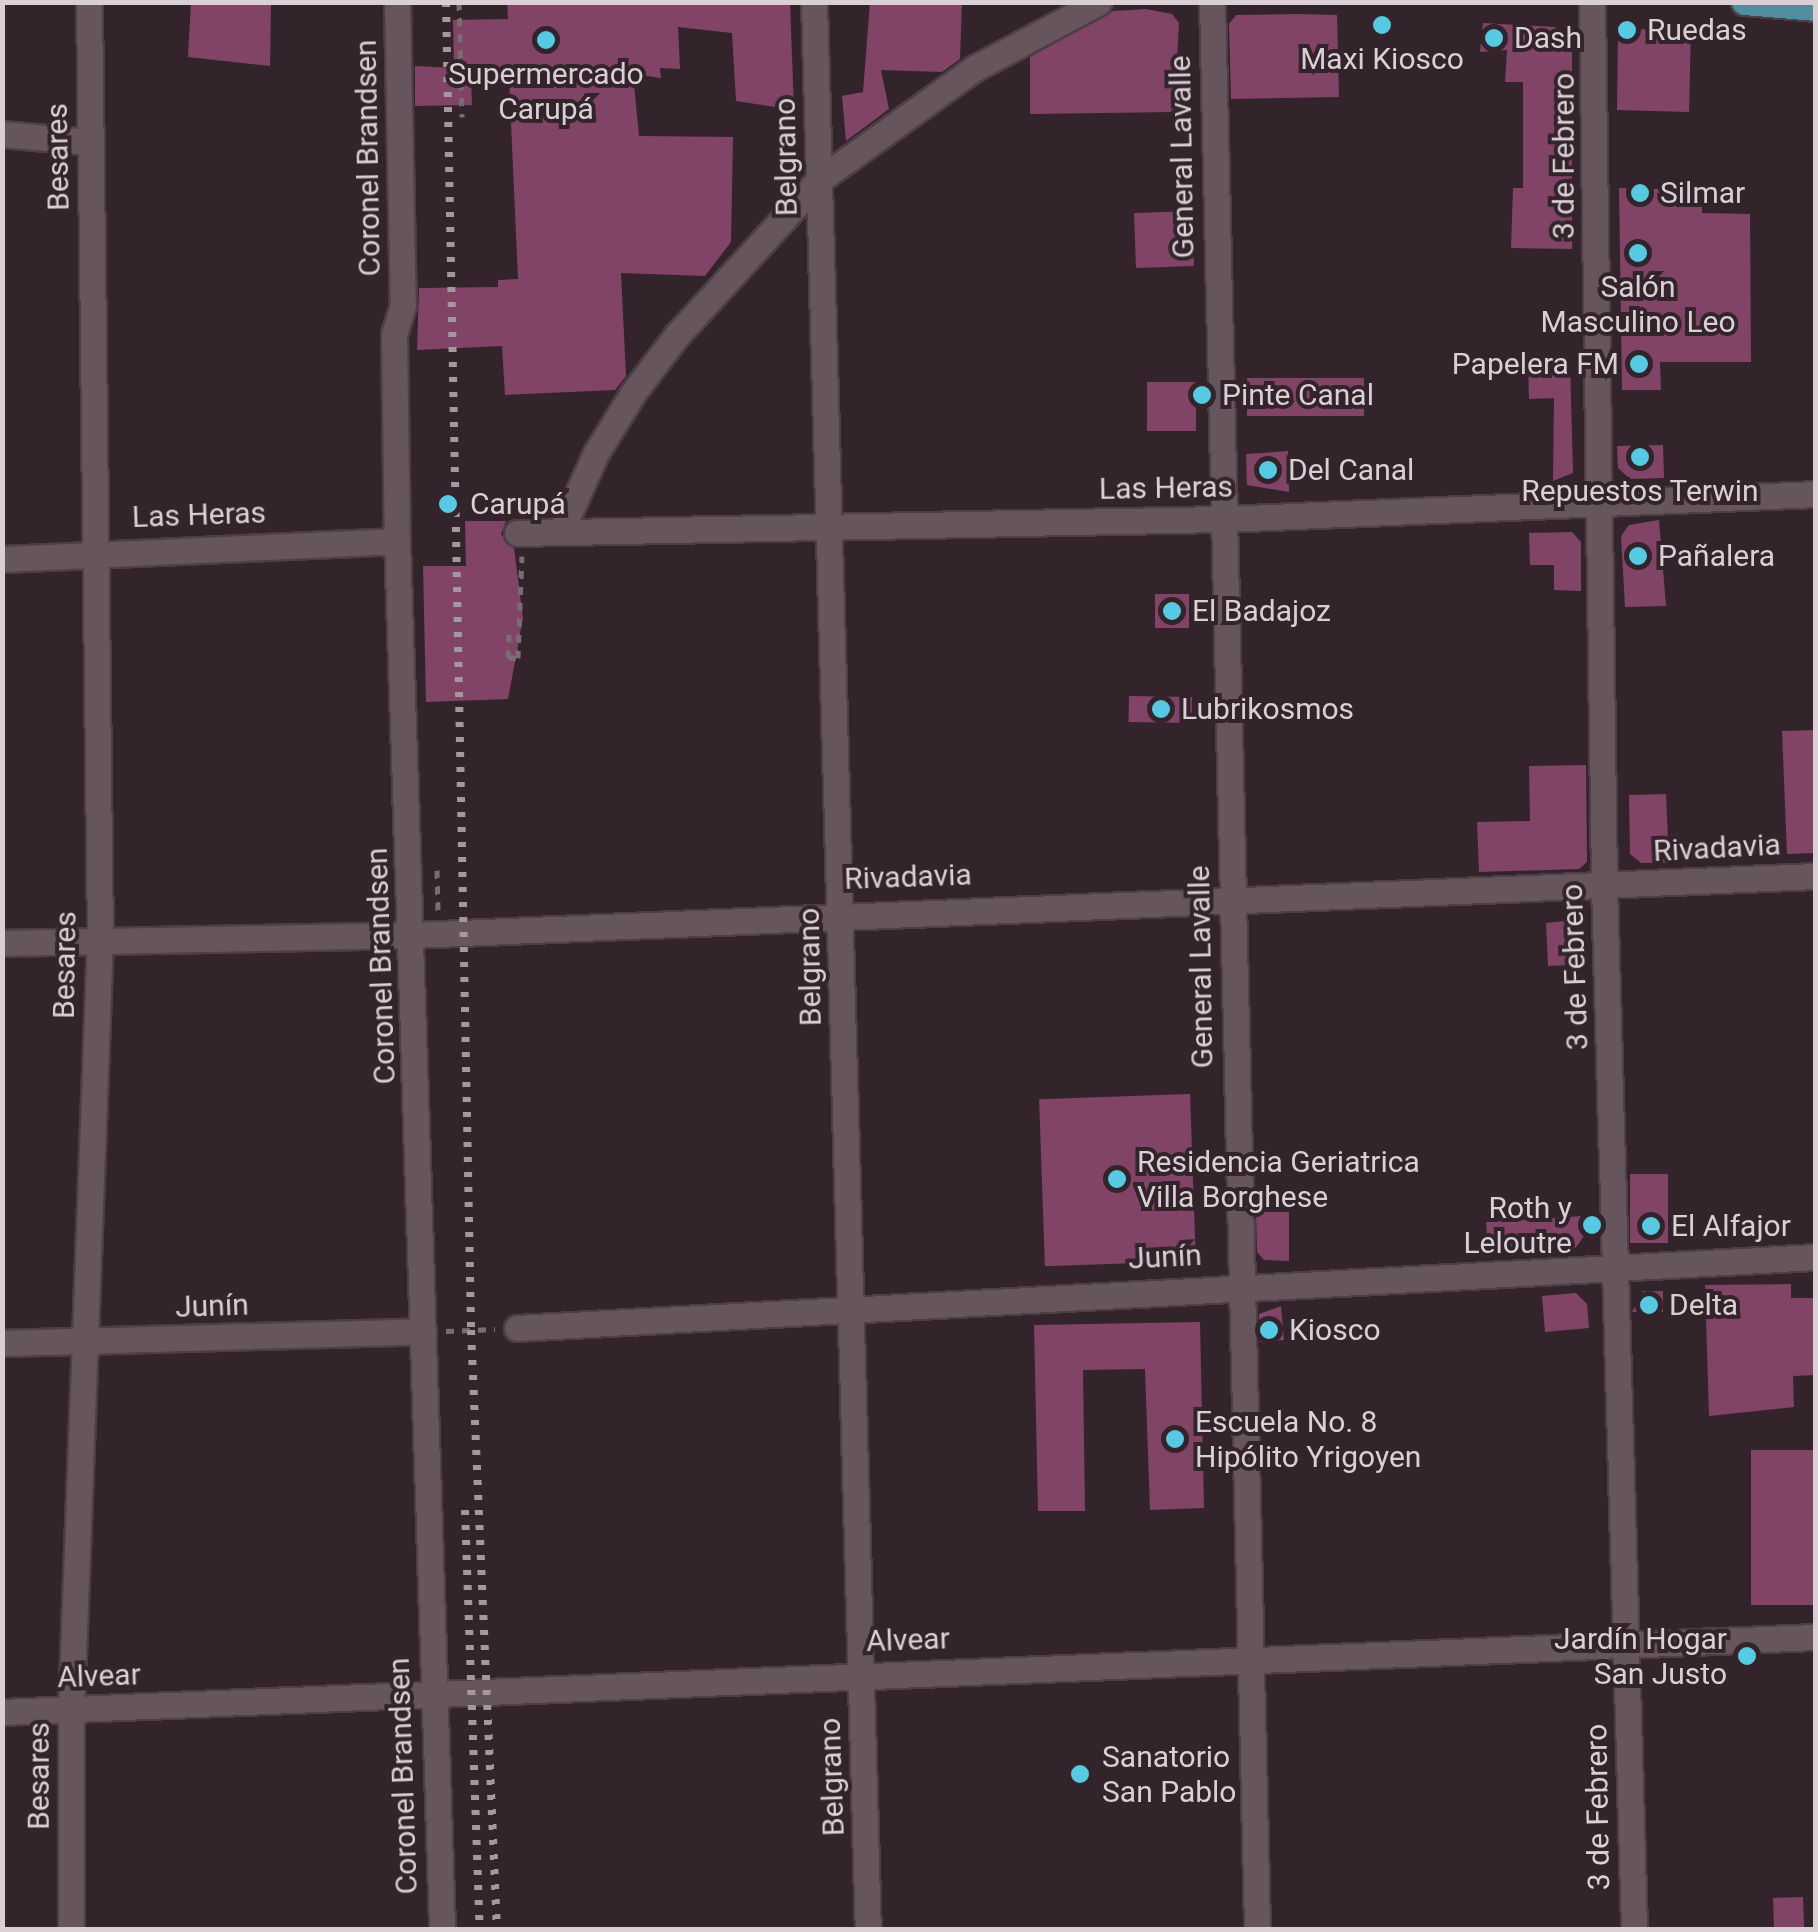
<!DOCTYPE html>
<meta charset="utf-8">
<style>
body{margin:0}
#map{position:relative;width:1818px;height:1932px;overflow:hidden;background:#33242b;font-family:Roboto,sans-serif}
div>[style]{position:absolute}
.building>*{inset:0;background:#824466;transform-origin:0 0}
.path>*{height:5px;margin-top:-2.5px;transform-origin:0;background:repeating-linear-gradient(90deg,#796c72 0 8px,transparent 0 16px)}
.roads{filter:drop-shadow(2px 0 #4c3f46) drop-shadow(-2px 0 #4c3f46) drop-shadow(0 2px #4c3f46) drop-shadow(0 -2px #4c3f46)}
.minor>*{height:25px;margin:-12.5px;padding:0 12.5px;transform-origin:12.5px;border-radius:12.5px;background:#67555e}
.major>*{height:25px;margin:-12.5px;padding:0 12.5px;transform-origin:12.5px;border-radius:12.5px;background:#508fa1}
.rail>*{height:8px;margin-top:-4px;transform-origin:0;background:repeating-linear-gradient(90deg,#a3989e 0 5px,transparent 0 15px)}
.dots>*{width:28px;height:28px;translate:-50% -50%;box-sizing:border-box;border:5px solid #33242b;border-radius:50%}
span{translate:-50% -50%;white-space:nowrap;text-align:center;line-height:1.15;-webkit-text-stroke:8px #33242b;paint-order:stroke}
.poi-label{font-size:30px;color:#d9cfd4}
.left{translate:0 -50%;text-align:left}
.right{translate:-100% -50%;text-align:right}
.street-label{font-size:30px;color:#d9cfd4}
.frame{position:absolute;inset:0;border:5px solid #d9cfd4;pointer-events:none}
</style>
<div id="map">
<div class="building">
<i style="clip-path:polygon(191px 2px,271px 2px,270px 66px,188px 57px)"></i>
<i style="clip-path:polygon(507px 2px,790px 2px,794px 110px,736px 101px,732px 33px,678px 27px,680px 69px,660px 68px,661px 78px,633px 74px,639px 136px,733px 137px,731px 242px,705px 276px,621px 273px,626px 376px,615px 390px,505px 395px,502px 346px,417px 350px,419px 288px,498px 287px,498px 280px,518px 279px,509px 78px,471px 78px,472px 105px,415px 106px,415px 66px,454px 68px,453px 20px,508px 19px)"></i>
<i style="clip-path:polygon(870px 2px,962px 2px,960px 59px,942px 72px,881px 70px,889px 109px,846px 141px,842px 96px,863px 92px)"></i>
<i style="clip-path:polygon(1146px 9px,1172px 14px,1179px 23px,1174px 112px,1030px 114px,1030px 57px,1113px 11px)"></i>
<i style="clip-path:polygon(1298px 14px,1337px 15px,1339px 97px,1231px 99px,1229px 24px,1236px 15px)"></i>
<i style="clip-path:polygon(1483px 23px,1555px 27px,1572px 41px,1572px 249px,1511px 248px,1513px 188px,1523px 188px,1523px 82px,1505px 82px,1507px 50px,1480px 52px)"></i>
<i style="clip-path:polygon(1630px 29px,1691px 30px,1689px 112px,1617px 110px,1618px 36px)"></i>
<i style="clip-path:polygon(1619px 188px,1702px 190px,1702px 213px,1750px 214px,1751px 362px,1660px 362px,1661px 390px,1622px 390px)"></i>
<i style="left:1192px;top:211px;width:55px;height:58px;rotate:88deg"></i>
<i style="clip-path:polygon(1570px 361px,1573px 473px,1553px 481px,1554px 398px,1529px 399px,1528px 362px)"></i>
<i style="left:1247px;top:378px;width:117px;height:38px"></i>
<i style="left:1196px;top:382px;width:49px;height:49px;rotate:90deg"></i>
<i style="clip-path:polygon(1663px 445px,1664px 478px,1630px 479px,1618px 468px,1617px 446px)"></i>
<i style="clip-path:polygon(1288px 451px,1289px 492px,1247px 485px,1246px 454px)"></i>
<i style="clip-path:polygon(1659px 520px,1666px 606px,1625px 607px,1621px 536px,1629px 525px)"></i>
<i style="clip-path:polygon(465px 521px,506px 521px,501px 534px,514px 548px,523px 618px,508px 699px,426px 702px,423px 566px,466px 566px)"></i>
<i style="clip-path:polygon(1572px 532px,1581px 542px,1581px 591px,1554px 590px,1554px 565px,1530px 565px,1529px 533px)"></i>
<i style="left:1189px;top:594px;width:34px;height:34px;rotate:90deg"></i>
<i style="left:1129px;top:696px;width:63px;height:26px;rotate:1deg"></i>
<i style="clip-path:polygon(1816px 730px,1816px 853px,1787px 854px,1782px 731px)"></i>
<i style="clip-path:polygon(1586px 765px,1587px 862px,1579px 869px,1479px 872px,1477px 822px,1530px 821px,1529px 766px)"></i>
<i style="clip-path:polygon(1666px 794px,1669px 863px,1641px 863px,1630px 854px,1629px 795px)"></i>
<i style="clip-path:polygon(1564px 921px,1571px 931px,1572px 965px,1548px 966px,1546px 923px)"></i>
<i style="left:1190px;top:1094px;width:167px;height:151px;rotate:88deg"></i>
<i style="left:1630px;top:1174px;width:38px;height:69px"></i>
<i style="clip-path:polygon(1256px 1212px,1289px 1212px,1289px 1261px,1264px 1260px,1257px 1252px)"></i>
<i style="clip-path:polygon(1583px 1216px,1584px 1236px,1574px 1250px,1488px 1255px,1486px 1222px)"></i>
<i style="clip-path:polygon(1791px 1284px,1791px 1298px,1816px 1298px,1816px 1375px,1793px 1376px,1794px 1407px,1709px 1416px,1705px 1285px)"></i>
<i style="clip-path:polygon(1643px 1291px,1663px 1291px,1663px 1312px,1632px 1312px)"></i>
<i style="clip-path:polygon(1576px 1293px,1587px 1304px,1589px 1328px,1545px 1332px,1542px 1296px)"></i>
<i style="clip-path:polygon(1281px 1306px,1284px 1340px,1260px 1342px,1259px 1314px)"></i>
<i style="clip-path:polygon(1200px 1322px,1204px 1508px,1150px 1510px,1145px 1369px,1083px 1370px,1085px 1511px,1038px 1511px,1034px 1325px)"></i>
<i style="left:1816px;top:1450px;width:155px;height:65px;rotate:90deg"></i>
<i style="left:1803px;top:1897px;width:33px;height:30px;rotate:88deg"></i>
</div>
<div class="path">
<i style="left:459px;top:2px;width:115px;rotate:88.5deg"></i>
<i style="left:509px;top:634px;width:23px;rotate:92deg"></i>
<i style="left:508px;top:657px;width:10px;rotate:6deg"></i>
<i style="left:518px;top:658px;width:102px;rotate:-87.8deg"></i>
<i style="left:437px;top:870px;width:41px;rotate:88.6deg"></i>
<i style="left:446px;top:1331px;width:49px;rotate:-2.3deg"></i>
</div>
<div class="roads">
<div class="minor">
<i style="left:397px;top:2px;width:303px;rotate:88.9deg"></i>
<i style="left:403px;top:305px;width:30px;rotate:107deg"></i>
<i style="left:394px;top:334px;width:207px;rotate:89.2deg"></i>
<i style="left:397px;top:541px;width:1390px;rotate:88.14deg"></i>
<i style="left:814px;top:2px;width:1929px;rotate:88.4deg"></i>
<i style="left:1212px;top:2px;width:1929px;rotate:88.66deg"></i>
<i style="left:1592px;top:2px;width:884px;rotate:89.22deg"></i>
<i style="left:1604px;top:886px;width:1044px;rotate:88.35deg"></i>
<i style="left:2px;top:134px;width:88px;rotate:5.2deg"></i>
<i style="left:561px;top:531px;width:85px;rotate:-65.8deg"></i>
<i style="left:596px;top:453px;width:70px;rotate:-58.3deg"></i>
<i style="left:633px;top:393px;width:73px;rotate:-52.8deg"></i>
<i style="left:677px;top:335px;width:210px;rotate:-47.5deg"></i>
<i style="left:819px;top:180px;width:192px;rotate:-35.7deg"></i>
<i style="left:975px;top:68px;width:140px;rotate:-28deg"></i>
<i style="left:517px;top:533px;width:706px;rotate:-1.14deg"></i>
<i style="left:1223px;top:519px;width:594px;rotate:-2.41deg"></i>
<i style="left:2px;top:559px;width:395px;rotate:-2.6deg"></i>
<i style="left:2px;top:943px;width:411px;rotate:-1.1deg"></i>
<i style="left:413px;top:935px;width:1404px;rotate:-2.41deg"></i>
<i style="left:517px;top:1328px;width:1301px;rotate:-3.13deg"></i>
<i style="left:2px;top:1343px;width:421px;rotate:-1.6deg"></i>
<i style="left:2px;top:1712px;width:1816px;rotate:-2.37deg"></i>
<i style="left:71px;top:1930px;width:220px;rotate:-90deg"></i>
<i style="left:71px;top:1710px;width:772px;rotate:-87.85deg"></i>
<i style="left:100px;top:939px;width:937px;rotate:-90.67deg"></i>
</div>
<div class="major">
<i style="left:1744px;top:2px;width:72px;rotate:4.8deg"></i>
</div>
</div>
<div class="rail">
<i style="left:446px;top:2px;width:1328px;rotate:88.92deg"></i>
<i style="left:471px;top:1330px;width:601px;rotate:87.52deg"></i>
<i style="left:465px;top:1510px;width:420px;rotate:88deg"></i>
</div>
<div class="dots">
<i style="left:1382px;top:25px;background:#57c9e2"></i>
<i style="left:1627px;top:30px;background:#57c9e2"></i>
<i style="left:1494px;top:38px;background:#57c9e2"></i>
<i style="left:546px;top:40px;background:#57c9e2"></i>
<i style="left:1640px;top:193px;background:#57c9e2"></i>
<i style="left:1638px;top:253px;background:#57c9e2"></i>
<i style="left:1639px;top:364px;background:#57c9e2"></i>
<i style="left:1202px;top:395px;background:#57c9e2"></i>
<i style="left:1640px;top:457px;background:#57c9e2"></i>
<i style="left:1268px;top:470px;background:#57c9e2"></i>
<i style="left:448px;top:504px;background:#57c9e2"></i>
<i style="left:1638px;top:556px;background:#57c9e2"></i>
<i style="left:1172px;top:611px;background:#57c9e2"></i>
<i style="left:1161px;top:709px;background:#57c9e2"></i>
<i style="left:1117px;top:1179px;background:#57c9e2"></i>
<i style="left:1592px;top:1225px;background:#57c9e2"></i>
<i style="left:1651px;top:1226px;background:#57c9e2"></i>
<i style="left:1649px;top:1305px;background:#57c9e2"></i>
<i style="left:1269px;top:1330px;background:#57c9e2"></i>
<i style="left:1175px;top:1439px;background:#57c9e2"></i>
<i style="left:1747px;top:1656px;background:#57c9e2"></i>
<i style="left:1080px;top:1774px;background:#57c9e2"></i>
</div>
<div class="poi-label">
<span class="left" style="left:1647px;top:30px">Ruedas</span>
<span class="left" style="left:1514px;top:38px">Dash</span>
<span style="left:1382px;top:59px">Maxi Kiosco</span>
<span style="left:546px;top:91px">Supermercado<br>Carupá</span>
<span class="left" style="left:1660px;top:193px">Silmar</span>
<span style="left:1638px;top:304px">Salón<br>Masculino Leo</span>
<span class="right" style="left:1619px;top:364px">Papelera FM</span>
<span class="left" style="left:1222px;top:395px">Pinte Canal</span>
<span class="left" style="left:1288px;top:470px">Del Canal</span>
<span style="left:1640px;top:491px">Repuestos Terwin</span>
<span class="left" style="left:470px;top:504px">Carupá</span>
<span class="left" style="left:1658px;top:556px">Pañalera</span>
<span class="left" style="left:1192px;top:611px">El Badajoz</span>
<span class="left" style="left:1181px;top:709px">Lubrikosmos</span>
<span class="left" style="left:1137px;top:1179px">Residencia Geriatrica<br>Villa Borghese</span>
<span class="right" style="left:1572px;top:1225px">Roth y<br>Leloutre</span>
<span class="left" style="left:1671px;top:1226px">El Alfajor</span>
<span class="left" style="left:1669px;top:1305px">Delta</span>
<span class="left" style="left:1289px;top:1330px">Kiosco</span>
<span class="left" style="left:1195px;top:1439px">Escuela No. 8<br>Hipólito Yrigoyen</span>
<span class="right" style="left:1727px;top:1656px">Jardín Hogar<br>San Justo</span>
<span class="left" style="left:1102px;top:1774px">Sanatorio<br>San Pablo</span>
</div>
<div class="street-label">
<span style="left:1564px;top:156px;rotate:-90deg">3 de Febrero</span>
<span style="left:58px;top:157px;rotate:-91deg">Besares</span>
<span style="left:786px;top:157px;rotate:-91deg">Belgrano</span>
<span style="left:1182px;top:157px;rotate:-91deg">General Lavalle</span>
<span style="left:368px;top:158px;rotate:-91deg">Coronel Brandsen</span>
<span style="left:1166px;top:488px;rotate:-1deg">Las Heras</span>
<span style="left:199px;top:515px;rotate:-2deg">Las Heras</span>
<span style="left:1717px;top:848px;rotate:-3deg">Rivadavia</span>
<span style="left:908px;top:877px;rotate:-2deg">Rivadavia</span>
<span style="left:65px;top:965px;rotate:-89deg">Besares</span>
<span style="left:381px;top:966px;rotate:-92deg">Coronel Brandsen</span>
<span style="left:810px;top:967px;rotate:-91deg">Belgrano</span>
<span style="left:1201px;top:967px;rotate:-91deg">General Lavalle</span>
<span style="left:1575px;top:967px;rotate:-92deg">3 de Febrero</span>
<span style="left:1165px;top:1257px;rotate:-3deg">Junín</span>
<span style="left:212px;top:1306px;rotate:-2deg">Junín</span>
<span style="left:908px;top:1640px;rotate:-2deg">Alvear</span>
<span style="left:99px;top:1676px;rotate:-2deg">Alvear</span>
<span style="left:39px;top:1776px;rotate:-90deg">Besares</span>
<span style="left:403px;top:1776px;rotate:-92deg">Coronel Brandsen</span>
<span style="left:832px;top:1777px;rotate:-92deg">Belgrano</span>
<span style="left:1598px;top:1807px;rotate:-91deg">3 de Febrero</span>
</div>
<div class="frame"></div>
</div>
